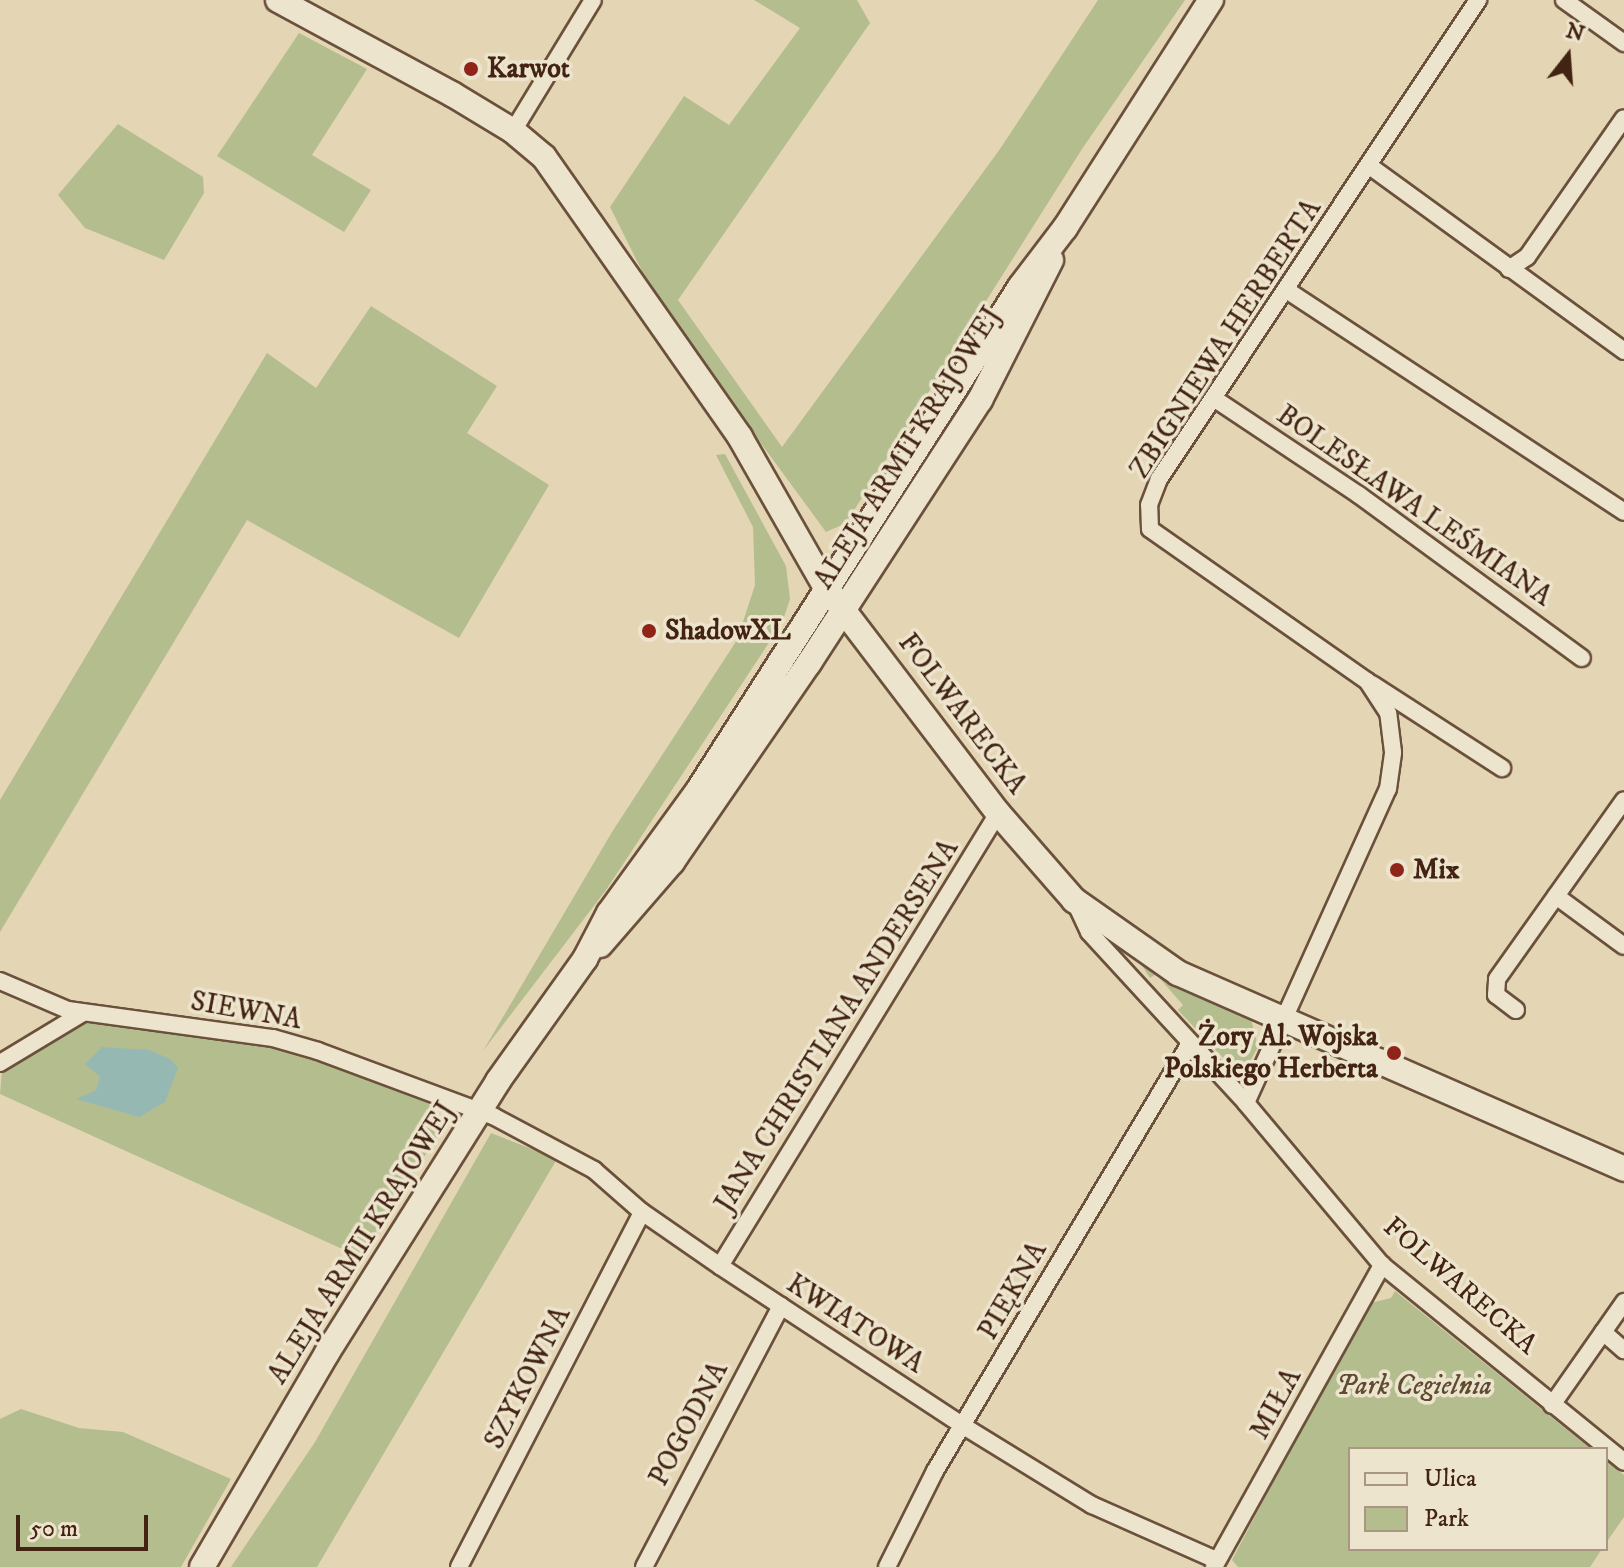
<!DOCTYPE html>
<meta charset="utf-8">
<style>
body{margin:0}
#map{position:relative;width:1624px;height:1567px;overflow:hidden;background:#e4d5b4;font-family:"IM FELL DW Pica",serif}
div>[style]{position:absolute}
.green>*{inset:0;background:#b4bd8e}
.water>*{inset:0;background:#96b8b3}
.roads{filter:drop-shadow(2px 0 #6b503b) drop-shadow(-2px 0 #6b503b) drop-shadow(0 2px #6b503b) drop-shadow(0 -2px #6b503b)}
.street>*{height:16px;margin:-8px;padding:0 8px;transform-origin:8px;border-radius:8px;background:#ede4ce}
.secondary>*{height:24px;margin:-12px;padding:0 12px;transform-origin:12px;border-radius:12px;background:#ede4ce}
.dots>*{width:22px;height:22px;translate:-50% -50%;box-sizing:border-box;border:4px solid #ede4ce;border-radius:50%}
span{translate:-50% -50%;white-space:nowrap;text-align:center;line-height:1.15;-webkit-text-stroke:7px #ede4ce;paint-order:stroke}
.poi-label{font-size:28px;color:#432413;font-weight:700}
.left{translate:0 -50%;text-align:left}
.right{translate:-100% -50%;text-align:right}
.street-label{font-size:28px;color:#432413}
.park-label{font-size:28px;color:#5f4a32;font-style:italic}
.legend{position:absolute;left:1348px;top:1447px;width:260px;height:104px;box-sizing:border-box;background:#ede4ce;border:2px solid #a99783;margin:0;padding:10px 14px;list-style:none;font-size:24px;color:#432413}
.legend li{display:flex;align-items:center;gap:16px;height:40px}
.legend b{width:40px;border:2px solid #a99783}
.north{position:absolute;left:1528px;top:16px;width:80px;height:80px;-webkit-text-stroke:6px #ede4ce;paint-order:stroke;rotate:17deg;font-size:22px;font-weight:700;line-height:32px;text-align:center;color:#432413}
.north::after{content:'';display:block;margin:auto;width:28px;height:36px;background:#432413;clip-path:polygon(50% 0,100% 100%,50% 72%,0 100%)}
.scale{position:absolute;left:16px;top:1515px;width:132px;height:36px;box-sizing:border-box;border:4px solid #432413;border-top:0;padding-left:10px;font-size:24px;line-height:28px;white-space:nowrap;color:#432413;-webkit-text-stroke:6px #ede4ce;paint-order:stroke}
</style>
<div id="map">
<div class="green">
<i style="clip-path:polygon(754px 0,857px 0,870px 23px,678px 300px,782px 447px,1000px 149px,1098px 0,1185px 0,1082px 149px,846px 523px,826px 532px,658px 303px,610px 207px,684px 96px,729px 125px,800px 28px)"></i>
<i style="clip-path:polygon(299px 33px,367px 69px,312px 155px,371px 190px,344px 232px,217px 156px)"></i>
<i style="clip-path:polygon(118px 124px,203px 177px,204px 193px,164px 260px,85px 228px,58px 195px)"></i>
<i style="clip-path:polygon(371px 306px,497px 386px,467px 433px,549px 485px,459px 638px,247px 520px,0 932px,0 800px,267px 353px,316px 388px)"></i>
<i style="clip-path:polygon(725px 454px,786px 566px,790px 599px,782px 623px,606px 890px,483px 1051px,612px 832px,737px 640px,755px 585px,753px 527px,716px 455px)"></i>
<i style="clip-path:polygon(1139px 961px,1251px 1019px,1258px 1047px,1241px 1077px,1178px 1010px,1183px 1005px,1156px 974px,1150px 978px)"></i>
<i style="clip-path:polygon(85px 1021px,276px 1047px,423px 1094px,440px 1122px,438px 1135px,360px 1257px,0 1094px,2px 1070px)"></i>
<i style="clip-path:polygon(491px 1133px,557px 1159px,317px 1567px,231px 1567px,315px 1442px)"></i>
<i style="clip-path:polygon(1395px 1291px,1591px 1449px,1350px 1449px,1350px 1549px,1602px 1549px,1590px 1567px,1238px 1567px,1232px 1560px,1367px 1304px,1391px 1298px)"></i>
<i style="clip-path:polygon(21px 1409px,79px 1428px,123px 1432px,231px 1479px,181px 1567px,0 1567px,0 1419px)"></i>
<i style="clip-path:polygon(1606px 1461px,1624px 1475px,1624px 1517px,1606px 1543px)"></i>
</div>
<div class="water">
<i style="clip-path:polygon(102px 1047px,149px 1050px,170px 1059px,178px 1068px,165px 1102px,139px 1117px,76px 1099px,96px 1090px,100px 1077px,85px 1064px)"></i>
</div>
<div class="roads">
<div class="street">
<i style="left:1564px;top:0;width:74px;rotate:35.6deg"></i>
<i style="left:513px;top:131px;width:153px;rotate:-58.6deg"></i>
<i style="left:1371px;top:167px;width:313px;rotate:36deg"></i>
<i style="left:1509px;top:269px;width:22px;rotate:-34deg"></i>
<i style="left:1527px;top:257px;width:169px;rotate:-55.1deg"></i>
<i style="left:1288px;top:291px;width:402px;rotate:33.3deg"></i>
<i style="left:1215px;top:399px;width:173px;rotate:33.7deg"></i>
<i style="left:1359px;top:495px;width:276px;rotate:36.2deg"></i>
<i style="left:1372px;top:684px;width:155px;rotate:32.9deg"></i>
<i style="left:1556px;top:896px;width:84px;rotate:36.3deg"></i>
<i style="left:1076px;top:904px;width:31px;rotate:65deg"></i>
<i style="left:1089px;top:932px;width:232px;rotate:47.4deg"></i>
<i style="left:1246px;top:1103px;width:212px;rotate:50deg"></i>
<i style="left:1382px;top:1265px;width:312px;rotate:39.1deg"></i>
<i style="left:0;top:981px;width:74px;rotate:23.1deg"></i>
<i style="left:68px;top:1010px;width:207px;rotate:7.8deg"></i>
<i style="left:273px;top:1038px;width:47px;rotate:16.1deg"></i>
<i style="left:318px;top:1051px;width:187px;rotate:20.4deg"></i>
<i style="left:493px;top:1116px;width:115px;rotate:28.1deg"></i>
<i style="left:594px;top:1170px;width:64px;rotate:41.2deg"></i>
<i style="left:642px;top:1212px;width:95px;rotate:34.7deg"></i>
<i style="left:720px;top:1266px;width:293px;rotate:33.3deg"></i>
<i style="left:965px;top:1427px;width:149px;rotate:31.6deg"></i>
<i style="left:1092px;top:1505px;width:136px;rotate:23.9deg"></i>
<i style="left:1516px;top:1010px;width:25px;rotate:-143deg"></i>
<i style="left:1496px;top:995px;width:16px;rotate:-86deg"></i>
<i style="left:1497px;top:979px;width:219px;rotate:-54.6deg"></i>
<i style="left:0;top:1063px;width:97px;rotate:-31.1deg"></i>
<i style="left:1246px;top:1103px;width:345px;rotate:-65.7deg"></i>
<i style="left:1388px;top:789px;width:37px;rotate:-82deg"></i>
<i style="left:1393px;top:752px;width:39px;rotate:-97deg"></i>
<i style="left:1388px;top:713px;width:38px;rotate:-123deg"></i>
<i style="left:1367px;top:681px;width:265px;rotate:-145deg"></i>
<i style="left:1150px;top:529px;width:24px;rotate:-92deg"></i>
<i style="left:1149px;top:505px;width:28px;rotate:-69deg"></i>
<i style="left:1159px;top:479px;width:576px;rotate:-56.34deg"></i>
<i style="left:720px;top:1266px;width:532px;rotate:-58.46deg"></i>
<i style="left:1603px;top:1332px;width:28px;rotate:41deg"></i>
<i style="left:1552px;top:1405px;width:126px;rotate:-55deg"></i>
<i style="left:459px;top:1567px;width:399px;rotate:-62.7deg"></i>
<i style="left:644px;top:1567px;width:295px;rotate:-62.3deg"></i>
<i style="left:887px;top:1567px;width:107px;rotate:-63.4deg"></i>
<i style="left:935px;top:1471px;width:497px;rotate:-59.2deg"></i>
<i style="left:1214px;top:1567px;width:346px;rotate:-60.9deg"></i>
</div>
<div class="secondary">
<i style="left:278px;top:0;width:198px;rotate:28.4deg"></i>
<i style="left:452px;top:94px;width:71px;rotate:31.2deg"></i>
<i style="left:513px;top:131px;width:40px;rotate:40deg"></i>
<i style="left:544px;top:157px;width:342px;rotate:55deg"></i>
<i style="left:740px;top:437px;width:172px;rotate:60.3deg"></i>
<i style="left:825px;top:586px;width:285px;rotate:52.7deg"></i>
<i style="left:998px;top:813px;width:116px;rotate:48.9deg"></i>
<i style="left:1074px;top:900px;width:127px;rotate:35.1deg"></i>
<i style="left:1178px;top:973px;width:487px;rotate:23.7deg"></i>
<i style="left:600px;top:945px;width:110px;rotate:-49.1deg"></i>
<i style="left:672px;top:862px;width:242px;rotate:-55.5deg"></i>
<i style="left:809px;top:663px;width:314px;rotate:-57deg"></i>
<i style="left:980px;top:400px;width:157px;rotate:-63.1deg"></i>
<i style="left:202px;top:1567px;width:248px;rotate:-59.7deg"></i>
<i style="left:327px;top:1353px;width:321px;rotate:-57.8deg"></i>
<i style="left:498px;top:1081px;width:150px;rotate:-54.5deg"></i>
<i style="left:585px;top:959px;width:52px;rotate:-62.4deg"></i>
<i style="left:609px;top:913px;width:153px;rotate:-54deg"></i>
<i style="left:699px;top:789px;width:596px;rotate:-57.4deg"></i>
<i style="left:1020px;top:287px;width:74px;rotate:-52.7deg"></i>
<i style="left:1065px;top:228px;width:271px;rotate:-57.4deg"></i>
</div>
</div>
<div class="dots">
<i style="left:471px;top:69px;background:#8f2418"></i>
<i style="left:649px;top:631px;background:#8f2418"></i>
<i style="left:1397px;top:870px;background:#8f2418"></i>
<i style="left:1394px;top:1053px;background:#8f2418"></i>
</div>
<div class="poi-label">
<span class="left" style="left:487px;top:69px">Karwot</span>
<span class="left" style="left:665px;top:631px">ShadowXL</span>
<span class="left" style="left:1413px;top:870px">Mix</span>
<span class="right" style="left:1378px;top:1053px">Żory Al. Wojska<br>Polskiego Herberta</span>
</div>
<div class="street-label">
<span style="left:1226px;top:339px;rotate:-57deg">ZBIGNIEWA HERBERTA</span>
<span style="left:908px;top:448px;rotate:-58deg">ALEJA ARMII KRAJOWEJ</span>
<span style="left:1414px;top:506px;rotate:35deg">BOLESŁAWA LEŚMIANA</span>
<span style="left:962px;top:714px;rotate:53deg">FOLWARECKA</span>
<span style="left:246px;top:1011px;rotate:10deg">SIEWNA</span>
<span style="left:837px;top:1026px;rotate:-58deg">JANA CHRISTIANA ANDERSENA</span>
<span style="left:362px;top:1243px;rotate:-58deg">ALEJA ARMII KRAJOWEJ</span>
<span style="left:1460px;top:1286px;rotate:41deg">FOLWARECKA</span>
<span style="left:1013px;top:1291px;rotate:-60deg">PIĘKNA</span>
<span style="left:855px;top:1324px;rotate:33deg">KWIATOWA</span>
<span style="left:528px;top:1378px;rotate:-63deg">SZYKOWNA</span>
<span style="left:1276px;top:1404px;rotate:-61deg">MIŁA</span>
<span style="left:689px;top:1424px;rotate:-62deg">POGODNA</span>
</div>
<div class="park-label">
<span style="left:1414px;top:1386px">Park Cegielnia</span>
</div>
<ul class="legend">
<li><b style="height:10px;background:#ede4ce"></b>Ulica</li>
<li><b style="height:22px;background:#b4bd8e"></b>Park</li>
</ul>
<div class="north">N</div>
<div class="scale">50 m</div>
</div>
